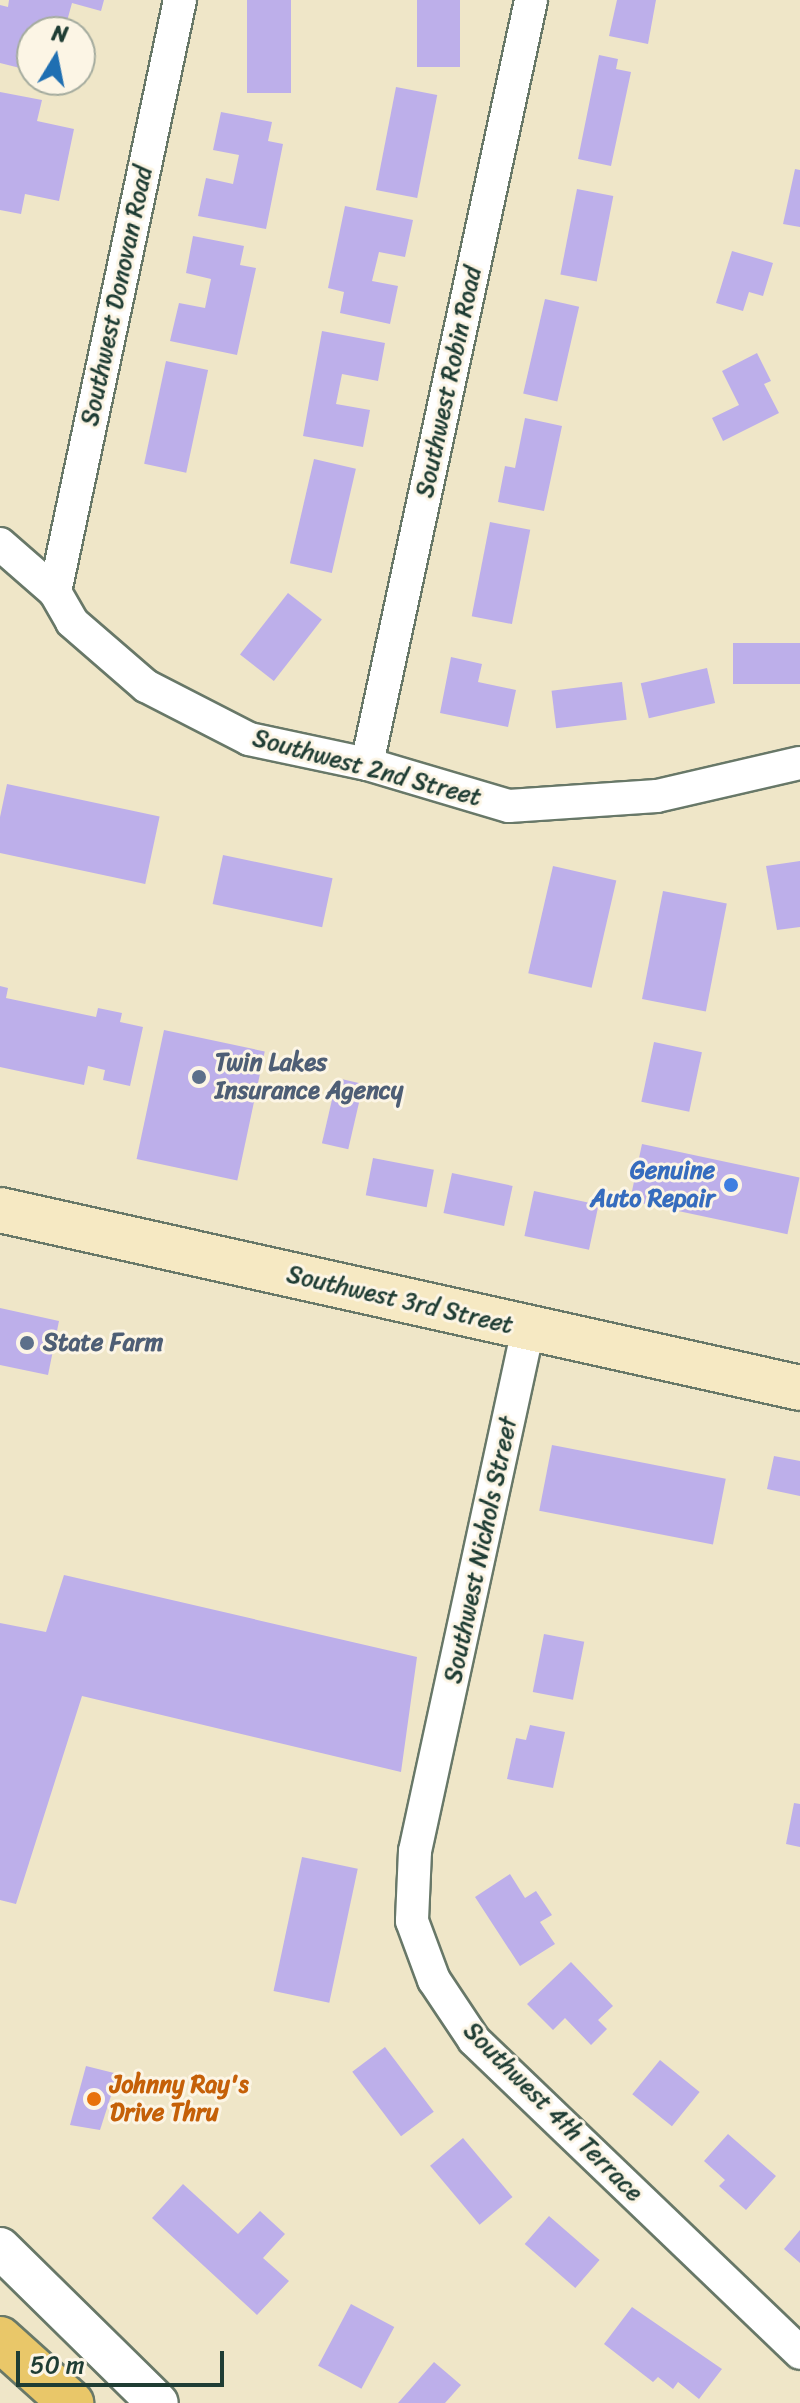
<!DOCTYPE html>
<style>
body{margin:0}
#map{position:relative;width:800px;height:2403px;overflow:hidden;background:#efe6c8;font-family:Sriracha,sans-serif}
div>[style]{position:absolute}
.building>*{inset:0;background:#bdafea;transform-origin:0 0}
.roads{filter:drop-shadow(2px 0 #687868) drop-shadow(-2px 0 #687868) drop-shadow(0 2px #687868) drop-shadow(0 -2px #687868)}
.minor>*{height:32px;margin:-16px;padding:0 16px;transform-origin:16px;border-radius:16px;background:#fff}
.tertiary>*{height:40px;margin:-20px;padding:0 20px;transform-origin:20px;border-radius:20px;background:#fff}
.secondary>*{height:44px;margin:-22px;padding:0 22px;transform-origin:22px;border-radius:22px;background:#f6e9c3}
.motorway>*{height:44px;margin:-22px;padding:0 22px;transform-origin:22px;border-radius:22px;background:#e9c769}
.dots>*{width:22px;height:22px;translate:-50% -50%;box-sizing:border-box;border:4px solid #fcf5e5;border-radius:50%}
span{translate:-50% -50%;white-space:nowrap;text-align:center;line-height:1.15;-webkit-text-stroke:6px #fcf5e5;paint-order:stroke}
.street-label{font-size:24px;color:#1f3d34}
.service-label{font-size:24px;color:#4e5e75;font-weight:700}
.left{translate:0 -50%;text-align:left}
.shop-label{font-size:24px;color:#366cbe;font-weight:700}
.right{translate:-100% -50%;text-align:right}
.food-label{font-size:24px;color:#c56008;font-weight:700}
.north{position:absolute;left:16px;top:16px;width:80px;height:80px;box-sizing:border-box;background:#fcf5e5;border:2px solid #a4ab9e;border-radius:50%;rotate:10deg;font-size:22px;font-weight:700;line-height:32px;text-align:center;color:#1f3d34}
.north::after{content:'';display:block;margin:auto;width:28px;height:36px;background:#1f6fb2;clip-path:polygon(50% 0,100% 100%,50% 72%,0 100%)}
.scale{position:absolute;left:16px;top:2351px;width:208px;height:36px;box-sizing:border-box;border:4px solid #1f3d34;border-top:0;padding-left:10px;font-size:24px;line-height:28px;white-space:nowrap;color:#1f3d34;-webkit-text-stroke:6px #fcf5e5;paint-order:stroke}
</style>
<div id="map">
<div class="building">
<i style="clip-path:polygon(9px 0,104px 0,101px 11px,72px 3px,64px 32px,32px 32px,32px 71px,0 63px,0 5px,8px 7px)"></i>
<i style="left:247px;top:0;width:44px;height:93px"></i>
<i style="left:417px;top:0;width:43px;height:67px"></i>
<i style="clip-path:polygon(617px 0,656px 0,648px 44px,609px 36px)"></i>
<i style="clip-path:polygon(599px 55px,618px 59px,616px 69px,631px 72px,611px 166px,578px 159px)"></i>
<i style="left:396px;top:87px;width:42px;height:105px;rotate:11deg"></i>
<i style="clip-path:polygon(0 92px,42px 100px,37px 121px,74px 129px,59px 201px,25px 194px,21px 214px,0 210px)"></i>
<i style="clip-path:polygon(221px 112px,272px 122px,268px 141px,283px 144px,266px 229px,198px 216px,206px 178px,233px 184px,239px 155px,213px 150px)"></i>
<i style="clip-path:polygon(795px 169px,800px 170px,800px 227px,783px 224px)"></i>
<i style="left:577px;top:189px;width:37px;height:87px;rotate:11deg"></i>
<i style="clip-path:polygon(345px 206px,413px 220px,405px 257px,379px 252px,372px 281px,398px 286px,390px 324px,340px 313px,344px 292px,328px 288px)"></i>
<i style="clip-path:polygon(193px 236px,244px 246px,240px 265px,256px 268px,237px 355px,170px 341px,179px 303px,205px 308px,211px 279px,186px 273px)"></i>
<i style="clip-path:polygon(732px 251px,773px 263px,763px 296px,749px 292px,743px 311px,716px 303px)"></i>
<i style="left:545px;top:299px;width:35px;height:97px;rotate:13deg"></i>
<i style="clip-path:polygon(322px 331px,385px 343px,378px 381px,342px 374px,336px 404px,370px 410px,363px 447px,303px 436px)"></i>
<i style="clip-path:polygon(757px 353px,771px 381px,764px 384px,779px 413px,723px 441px,712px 418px,739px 405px,722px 371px)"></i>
<i style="left:166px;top:361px;width:43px;height:105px;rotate:12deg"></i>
<i style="clip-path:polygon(525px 418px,562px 426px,544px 511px,498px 502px,505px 466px,515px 468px)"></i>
<i style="left:314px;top:459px;width:43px;height:107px;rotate:13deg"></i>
<i style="left:490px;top:522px;width:41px;height:96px;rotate:11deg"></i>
<i style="left:288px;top:593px;width:43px;height:78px;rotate:38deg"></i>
<i style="left:800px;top:643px;width:41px;height:67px;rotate:90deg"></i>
<i style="clip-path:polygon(451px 657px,482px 664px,478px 682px,516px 690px,508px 727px,440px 713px)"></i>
<i style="left:707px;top:668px;width:36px;height:68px;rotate:77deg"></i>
<i style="left:622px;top:682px;width:38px;height:71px;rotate:83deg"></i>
<i style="left:7px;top:784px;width:156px;height:69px;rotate:12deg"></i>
<i style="left:223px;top:855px;width:112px;height:50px;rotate:12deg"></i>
<i style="clip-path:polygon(800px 861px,800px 927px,777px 930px,766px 866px)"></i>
<i style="left:553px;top:866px;width:65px;height:110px;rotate:13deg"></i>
<i style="left:663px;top:891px;width:65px;height:110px;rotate:11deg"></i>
<i style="clip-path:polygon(0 986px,8px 988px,6px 998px,96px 1017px,98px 1008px,122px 1013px,120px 1022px,143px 1027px,130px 1086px,103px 1080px,105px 1070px,88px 1066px,84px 1085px,0 1067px)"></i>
<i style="left:164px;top:1030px;width:103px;height:132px;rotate:12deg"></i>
<i style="left:654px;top:1042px;width:49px;height:61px;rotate:12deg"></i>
<i style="left:337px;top:1078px;width:27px;height:67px;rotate:13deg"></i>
<i style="left:642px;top:1144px;width:161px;height:58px;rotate:12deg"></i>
<i style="left:373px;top:1158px;width:62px;height:38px;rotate:11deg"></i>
<i style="left:452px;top:1173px;width:62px;height:41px;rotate:12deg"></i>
<i style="left:534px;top:1191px;width:66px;height:46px;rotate:12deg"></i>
<i style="clip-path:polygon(0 1308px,59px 1321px,48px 1375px,0 1365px)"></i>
<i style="left:552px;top:1445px;width:177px;height:67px;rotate:11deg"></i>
<i style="clip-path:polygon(774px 1456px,800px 1461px,800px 1496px,767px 1489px)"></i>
<i style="clip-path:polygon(64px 1575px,417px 1657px,401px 1772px,82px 1696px,16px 1904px,0 1900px,0 1623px,46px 1632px)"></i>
<i style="left:544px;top:1634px;width:41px;height:59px;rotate:11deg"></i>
<i style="clip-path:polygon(530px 1725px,565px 1732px,553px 1788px,507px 1779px,516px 1738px,526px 1740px)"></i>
<i style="clip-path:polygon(794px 1803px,800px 1804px,800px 1847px,786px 1844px)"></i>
<i style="left:302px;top:1857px;width:57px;height:137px;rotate:12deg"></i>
<i style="clip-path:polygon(510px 1874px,525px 1898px,536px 1891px,552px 1915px,540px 1922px,555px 1944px,520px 1966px,475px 1897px)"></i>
<i style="clip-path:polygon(571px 1962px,613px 2006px,598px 2020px,607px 2029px,591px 2045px,565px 2018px,553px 2030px,527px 2004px)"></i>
<i style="left:385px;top:2047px;width:81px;height:41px;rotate:53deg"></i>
<i style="left:660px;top:2060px;width:51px;height:44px;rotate:39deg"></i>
<i style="clip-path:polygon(86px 2066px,118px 2074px,100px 2130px,70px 2125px)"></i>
<i style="clip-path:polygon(728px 2134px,776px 2176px,746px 2210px,719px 2186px,725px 2180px,704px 2161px)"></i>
<i style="left:463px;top:2138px;width:77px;height:43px;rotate:50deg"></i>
<i style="clip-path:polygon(183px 2184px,238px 2234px,260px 2211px,285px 2234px,263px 2258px,289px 2281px,257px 2315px,152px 2218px)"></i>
<i style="left:549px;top:2216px;width:67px;height:37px;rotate:41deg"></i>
<i style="clip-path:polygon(800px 2230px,800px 2263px,784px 2249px)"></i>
<i style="left:351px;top:2304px;width:49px;height:70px;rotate:28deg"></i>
<i style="clip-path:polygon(632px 2307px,722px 2369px,699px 2399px,678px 2382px,673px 2389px,658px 2377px,653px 2382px,604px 2344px)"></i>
<i style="clip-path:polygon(434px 2362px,461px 2385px,445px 2403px,398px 2403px)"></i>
</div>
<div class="roads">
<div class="minor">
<i style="left:0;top:544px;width:73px;rotate:41.1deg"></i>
<i style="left:55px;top:592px;width:34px;rotate:60deg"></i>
<i style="left:72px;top:622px;width:98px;rotate:40.9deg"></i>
<i style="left:146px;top:686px;width:116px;rotate:27.2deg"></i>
<i style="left:249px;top:739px;width:121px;rotate:12deg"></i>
<i style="left:367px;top:764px;width:148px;rotate:16.5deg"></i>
<i style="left:509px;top:806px;width:148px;rotate:-3.9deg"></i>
<i style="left:657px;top:796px;width:147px;rotate:-13deg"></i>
<i style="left:55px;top:592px;width:605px;rotate:-78.08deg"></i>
<i style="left:367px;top:764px;width:781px;rotate:-77.88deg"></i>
<i style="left:528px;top:1329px;width:534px;rotate:102.21deg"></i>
<i style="left:415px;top:1851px;width:70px;rotate:92.5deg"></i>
<i style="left:412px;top:1921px;width:63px;rotate:69.6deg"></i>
<i style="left:434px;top:1980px;width:72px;rotate:56.3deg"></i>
<i style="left:474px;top:2040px;width:452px;rotate:43.8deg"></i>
</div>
<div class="tertiary">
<i style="left:0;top:2248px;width:221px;rotate:44.5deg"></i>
</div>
<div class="secondary">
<i style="left:0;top:1210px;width:820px;rotate:12.54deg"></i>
</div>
<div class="motorway">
<i style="left:0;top:2339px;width:96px;rotate:42deg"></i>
</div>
</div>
<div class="dots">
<i style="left:199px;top:1077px;background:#5c6f8a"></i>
<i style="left:731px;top:1185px;background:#3f7fe0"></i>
<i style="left:27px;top:1343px;background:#5c6f8a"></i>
<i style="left:94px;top:2099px;background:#e8710a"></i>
</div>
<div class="street-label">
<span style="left:117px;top:296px;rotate:-78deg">Southwest Donovan Road</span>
<span style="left:449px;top:382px;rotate:-78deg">Southwest Robin Road</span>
<span style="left:367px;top:768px;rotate:15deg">Southwest 2nd Street</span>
<span style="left:400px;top:1300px;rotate:13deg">Southwest 3rd Street</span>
<span style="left:481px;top:1550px;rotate:-78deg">Southwest Nichols Street</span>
<span style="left:553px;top:2112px;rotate:45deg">Southwest 4th Terrace</span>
</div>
<div class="service-label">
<span class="left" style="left:215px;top:1077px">Twin Lakes<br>Insurance Agency</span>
<span class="left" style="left:43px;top:1343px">State Farm</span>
</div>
<div class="shop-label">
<span class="right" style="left:715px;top:1185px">Genuine<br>Auto Repair</span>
</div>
<div class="food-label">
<span class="left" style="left:110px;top:2099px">Johnny Ray's<br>Drive Thru</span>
</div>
<div class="north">N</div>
<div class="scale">50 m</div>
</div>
